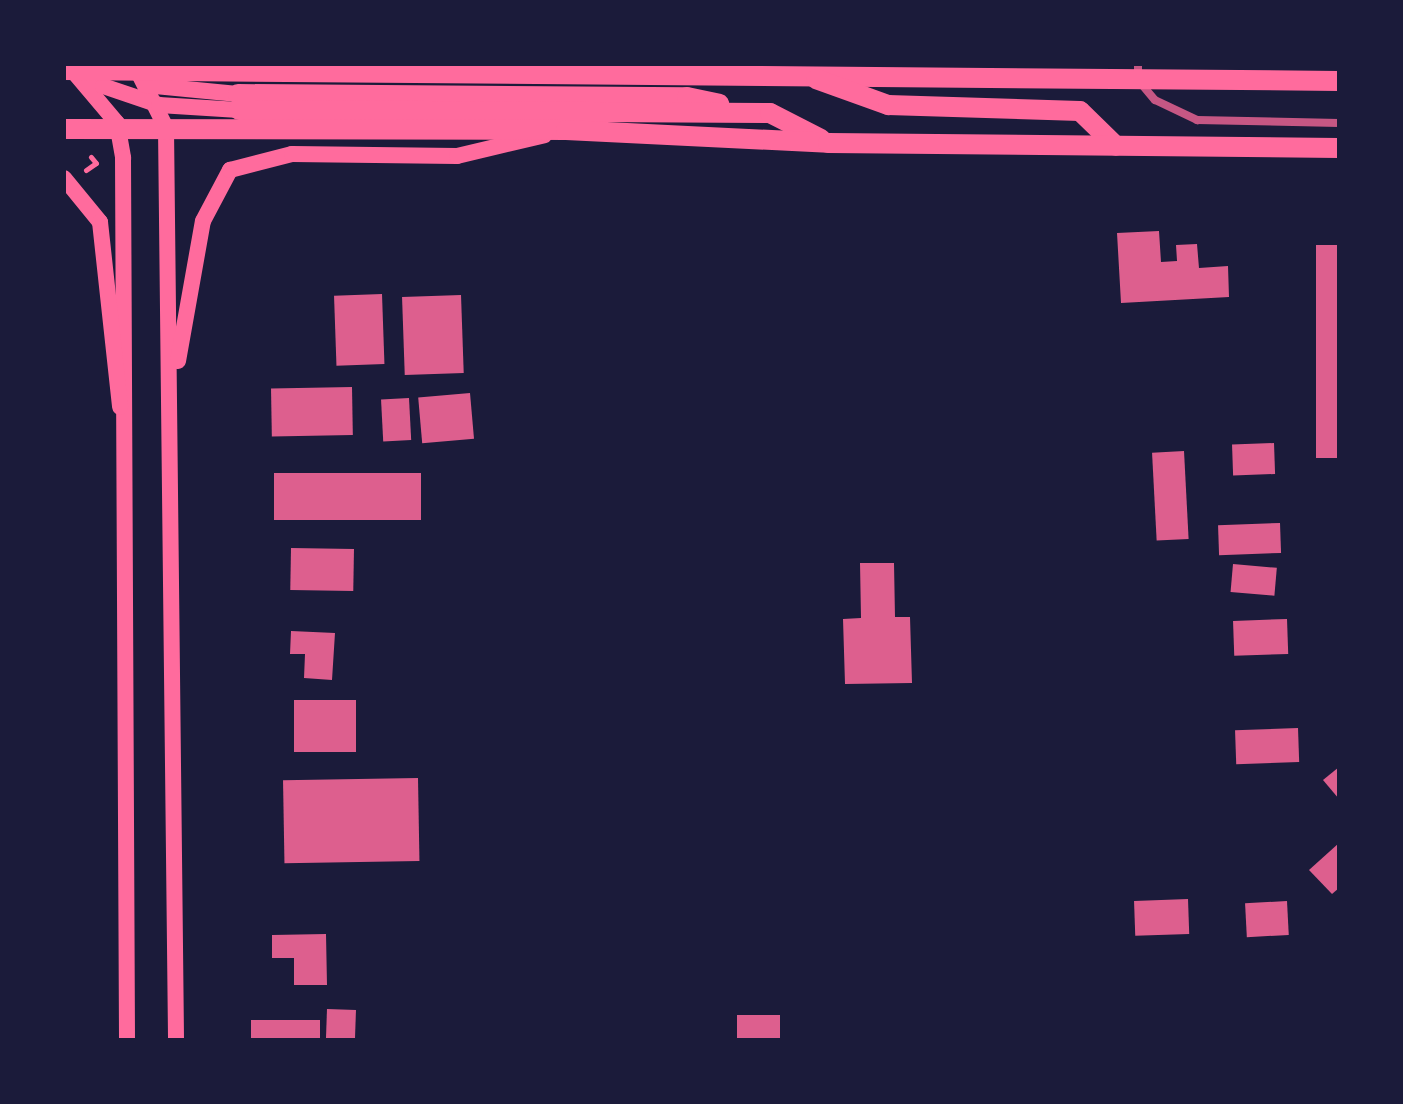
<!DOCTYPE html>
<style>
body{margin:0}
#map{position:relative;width:1403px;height:1104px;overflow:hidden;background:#1b1b3a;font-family:"Space Grotesk",sans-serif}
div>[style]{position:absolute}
.building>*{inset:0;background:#dd5f8e;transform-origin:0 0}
.path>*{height:5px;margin:-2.5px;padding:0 2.5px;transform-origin:2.5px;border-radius:2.5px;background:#ff6b9d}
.minor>*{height:8px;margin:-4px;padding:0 4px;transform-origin:4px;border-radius:4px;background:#c65784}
.secondary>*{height:16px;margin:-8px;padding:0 8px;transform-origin:8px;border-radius:8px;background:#ff6b9d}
.primary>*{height:20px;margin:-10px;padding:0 10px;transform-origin:10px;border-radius:10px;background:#ff6b9d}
span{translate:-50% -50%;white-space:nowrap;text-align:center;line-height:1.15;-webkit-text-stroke:7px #1b1b3a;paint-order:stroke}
.frame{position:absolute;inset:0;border:66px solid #1b1b3a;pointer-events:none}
</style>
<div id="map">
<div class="building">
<i style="clip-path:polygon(1159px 231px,1161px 262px,1177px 261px,1176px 245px,1197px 244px,1199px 268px,1228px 266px,1229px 297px,1121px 303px,1117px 233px)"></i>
<i style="left:1316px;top:245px;width:23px;height:213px"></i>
<i style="left:382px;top:294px;width:70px;height:48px;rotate:88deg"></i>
<i style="left:461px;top:295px;width:78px;height:59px;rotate:88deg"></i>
<i style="left:352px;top:387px;width:48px;height:81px;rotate:89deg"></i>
<i style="left:470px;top:393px;width:46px;height:52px;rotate:85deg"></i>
<i style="left:409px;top:398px;width:42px;height:28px;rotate:87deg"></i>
<i style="left:1274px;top:443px;width:31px;height:42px;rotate:88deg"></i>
<i style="left:1184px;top:451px;width:88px;height:32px;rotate:87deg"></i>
<i style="left:274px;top:473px;width:147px;height:47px"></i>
<i style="left:1280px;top:523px;width:30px;height:62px;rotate:88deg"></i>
<i style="left:291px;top:548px;width:63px;height:42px;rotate:1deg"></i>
<i style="clip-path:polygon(860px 563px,894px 563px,895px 617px,910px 617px,912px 683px,845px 684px,843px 619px,861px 618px)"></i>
<i style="left:1233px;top:564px;width:44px;height:28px;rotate:5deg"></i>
<i style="left:1287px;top:619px;width:35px;height:54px;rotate:88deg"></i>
<i style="clip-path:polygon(291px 631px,335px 633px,332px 680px,304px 678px,305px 654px,290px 654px)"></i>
<i style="left:294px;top:700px;width:62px;height:52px"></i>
<i style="left:1298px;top:728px;width:34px;height:63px;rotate:88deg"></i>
<i style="clip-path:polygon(1339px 767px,1339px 799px,1323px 780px)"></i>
<i style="left:418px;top:778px;width:83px;height:135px;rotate:89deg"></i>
<i style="clip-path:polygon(1339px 843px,1339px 888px,1332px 894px,1309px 870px)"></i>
<i style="left:1188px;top:899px;width:35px;height:54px;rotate:88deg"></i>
<i style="left:1287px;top:901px;width:34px;height:42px;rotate:87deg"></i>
<i style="clip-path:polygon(326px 934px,327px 985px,294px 985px,294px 958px,272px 958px,272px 935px)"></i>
<i style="left:327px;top:1009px;width:29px;height:31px;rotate:2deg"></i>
<i style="left:780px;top:1015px;width:25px;height:43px;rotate:90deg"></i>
<i style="left:320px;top:1020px;width:20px;height:69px;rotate:90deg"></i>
</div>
<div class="path">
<i style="left:86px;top:170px;width:12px;rotate:-35deg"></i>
<i style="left:96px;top:163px;width:8px;rotate:-130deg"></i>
</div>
<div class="minor">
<i style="left:1138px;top:64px;width:16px;rotate:90deg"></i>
<i style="left:1138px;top:80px;width:26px;rotate:50deg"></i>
<i style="left:1155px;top:100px;width:47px;rotate:25.5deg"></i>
<i style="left:1197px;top:120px;width:142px;rotate:1.2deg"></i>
</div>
<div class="secondary">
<i style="left:68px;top:65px;width:76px;rotate:49.8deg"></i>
<i style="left:117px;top:123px;width:36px;rotate:80deg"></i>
<i style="left:123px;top:158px;width:882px;rotate:89.74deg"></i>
<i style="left:135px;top:66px;width:69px;rotate:63.4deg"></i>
<i style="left:166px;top:128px;width:912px;rotate:89.37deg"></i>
<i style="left:84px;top:67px;width:27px;rotate:45deg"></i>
<i style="left:103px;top:86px;width:59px;rotate:18.7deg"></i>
<i style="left:159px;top:105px;width:80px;rotate:3.6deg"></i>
<i style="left:145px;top:85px;width:93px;rotate:5.5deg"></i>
<i style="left:64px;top:178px;width:57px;rotate:50.7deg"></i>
<i style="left:100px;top:222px;width:186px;rotate:83.8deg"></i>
<i style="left:178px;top:361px;width:142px;rotate:-79.9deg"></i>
<i style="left:203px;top:221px;width:58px;rotate:-62.1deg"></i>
<i style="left:230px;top:170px;width:64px;rotate:-14.5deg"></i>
<i style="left:292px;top:154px;width:165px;rotate:0.7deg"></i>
<i style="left:457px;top:156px;width:90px;rotate:-13.4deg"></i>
</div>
<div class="primary">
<i style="left:64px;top:70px;width:1275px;rotate:0.49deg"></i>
<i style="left:816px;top:79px;width:77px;rotate:19.9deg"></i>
<i style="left:888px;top:105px;width:192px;rotate:1.8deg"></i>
<i style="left:1080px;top:111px;width:50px;rotate:44.2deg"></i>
<i style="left:238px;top:94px;width:449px;rotate:0.4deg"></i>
<i style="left:687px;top:97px;width:33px;rotate:12deg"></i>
<i style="left:239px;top:110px;width:531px;rotate:0.32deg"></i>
<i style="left:770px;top:113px;width:57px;rotate:27deg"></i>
<i style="left:64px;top:129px;width:502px;rotate:0.11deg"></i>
<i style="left:566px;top:130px;width:262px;rotate:2.8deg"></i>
<i style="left:828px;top:143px;width:511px;rotate:0.56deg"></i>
</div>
<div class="frame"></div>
</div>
